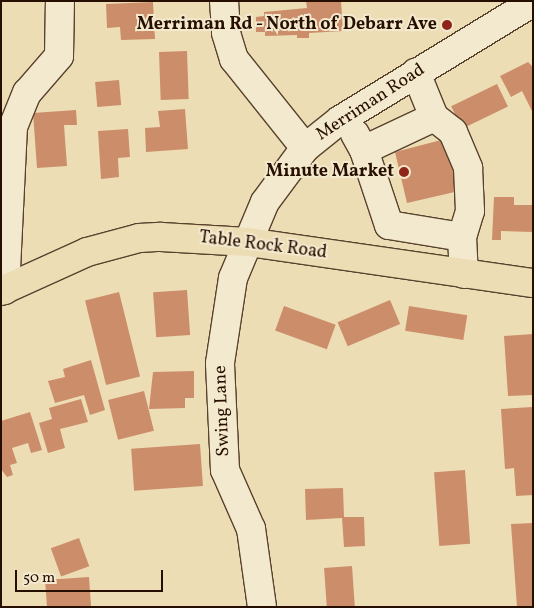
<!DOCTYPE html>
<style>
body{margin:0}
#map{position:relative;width:534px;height:608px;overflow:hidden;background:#edddb4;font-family:Vollkorn,serif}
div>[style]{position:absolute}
.building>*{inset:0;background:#cc8d6a;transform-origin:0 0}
.roads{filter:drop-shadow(1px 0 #58422d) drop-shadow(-1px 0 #58422d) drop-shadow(0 1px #58422d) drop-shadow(0 -1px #58422d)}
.minor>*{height:28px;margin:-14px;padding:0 14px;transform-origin:14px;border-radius:14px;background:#f3e9ce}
.major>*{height:28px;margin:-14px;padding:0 14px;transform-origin:14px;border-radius:14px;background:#edddb4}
.dots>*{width:14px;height:14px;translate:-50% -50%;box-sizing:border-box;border:2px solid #f3e9ce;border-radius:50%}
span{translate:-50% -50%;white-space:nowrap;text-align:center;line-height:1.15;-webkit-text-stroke:4px #f3e9ce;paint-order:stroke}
.poi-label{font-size:18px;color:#270f00;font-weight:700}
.right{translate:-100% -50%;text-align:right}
.street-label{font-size:18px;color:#270f00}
.frame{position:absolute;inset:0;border:2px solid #270f00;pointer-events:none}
.scale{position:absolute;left:15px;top:570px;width:148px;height:22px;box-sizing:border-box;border:2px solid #270f00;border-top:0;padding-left:6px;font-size:15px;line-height:18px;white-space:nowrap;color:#270f00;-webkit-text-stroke:4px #f3e9ce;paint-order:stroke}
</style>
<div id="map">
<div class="building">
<i style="clip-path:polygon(306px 1px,341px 1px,343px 31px,309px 33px,309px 38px,297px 38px,297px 35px,265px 36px,265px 32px,256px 32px,256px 17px,264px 16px,264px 12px,307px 8px)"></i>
<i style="clip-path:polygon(153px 2px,155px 39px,121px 40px,120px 27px,107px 28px,106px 4px)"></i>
<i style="left:187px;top:51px;width:48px;height:28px;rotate:88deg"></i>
<i style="clip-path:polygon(528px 62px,533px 67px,533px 113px,522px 91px,511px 97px,500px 76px)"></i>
<i style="left:119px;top:80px;width:25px;height:24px;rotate:85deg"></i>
<i style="left:497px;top:84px;width:25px;height:51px;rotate:64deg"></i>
<i style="clip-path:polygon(185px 109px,188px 149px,146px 152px,145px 128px,160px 127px,158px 111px)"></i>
<i style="clip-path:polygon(76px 110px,77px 125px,64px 125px,67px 166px,37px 168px,33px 113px)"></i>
<i style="clip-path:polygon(128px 129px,130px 157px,118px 158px,119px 177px,101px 179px,98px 131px)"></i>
<i style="clip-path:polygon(445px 139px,459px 173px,454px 174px,459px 191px,407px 203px,395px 152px)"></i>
<i style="clip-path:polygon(494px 197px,514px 197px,514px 205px,533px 205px,533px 232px,501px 231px,501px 240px,492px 240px)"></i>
<i style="left:187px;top:290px;width:45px;height:34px;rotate:86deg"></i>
<i style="left:119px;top:292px;width:87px;height:35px;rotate:76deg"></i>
<i style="left:390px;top:300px;width:26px;height:57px;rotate:67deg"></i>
<i style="left:284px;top:306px;width:55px;height:26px;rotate:20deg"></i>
<i style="left:409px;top:306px;width:59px;height:25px;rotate:9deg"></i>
<i style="clip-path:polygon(533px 334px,533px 395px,508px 396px,504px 336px)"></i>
<i style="clip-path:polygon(91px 360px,105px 410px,90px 415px,84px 395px,55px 403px,48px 381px,65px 377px,63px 369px)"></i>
<i style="clip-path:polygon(194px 371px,194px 398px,185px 398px,185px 408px,149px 409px,153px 372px)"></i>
<i style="left:144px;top:391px;width:41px;height:37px;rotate:76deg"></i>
<i style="clip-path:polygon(81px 399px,88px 422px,60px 429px,65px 448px,48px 453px,39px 423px,52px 419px,49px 408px)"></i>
<i style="clip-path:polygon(532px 407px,533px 495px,516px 496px,514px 468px,505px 469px,501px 409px)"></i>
<i style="clip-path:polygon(30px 412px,42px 450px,31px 453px,28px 443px,12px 448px,17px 463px,10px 465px,13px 475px,7px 477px,1px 469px,1px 421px)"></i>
<i style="left:200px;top:444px;width:42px;height:69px;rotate:86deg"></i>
<i style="left:465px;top:470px;width:74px;height:31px;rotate:86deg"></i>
<i style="clip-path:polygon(343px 488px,344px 517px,364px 517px,365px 546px,344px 547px,342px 518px,306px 520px,305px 489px)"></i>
<i style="clip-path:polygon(533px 523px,533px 607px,517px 607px,511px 524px)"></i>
<i style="left:79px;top:538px;width:30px;height:30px;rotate:70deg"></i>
<i style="left:352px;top:566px;width:41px;height:28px;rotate:86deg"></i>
<i style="left:89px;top:577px;width:30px;height:44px;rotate:86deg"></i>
</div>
<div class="roads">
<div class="minor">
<i style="left:224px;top:1px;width:32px;rotate:86deg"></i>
<i style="left:226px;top:33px;width:27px;rotate:73deg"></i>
<i style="left:234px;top:59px;width:114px;rotate:51.4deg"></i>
<i style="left:434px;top:117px;width:24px;rotate:38deg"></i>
<i style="left:453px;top:132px;width:39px;rotate:67deg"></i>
<i style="left:468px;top:168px;width:43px;rotate:87.3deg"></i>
<i style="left:470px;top:211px;width:27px;rotate:107deg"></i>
<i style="left:355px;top:134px;width:18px;rotate:61deg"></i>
<i style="left:364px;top:150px;width:77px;rotate:-25.2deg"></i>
<i style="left:434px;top:117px;width:48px;rotate:-112.2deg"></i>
<i style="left:364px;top:150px;width:79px;rotate:71.6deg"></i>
<i style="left:389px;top:225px;width:74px;rotate:9.3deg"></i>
<i style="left:462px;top:237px;width:37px;rotate:87deg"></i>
<i style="left:5px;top:290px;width:163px;rotate:-87.2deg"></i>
<i style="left:13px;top:127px;width:37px;rotate:-68deg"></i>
<i style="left:27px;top:93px;width:49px;rotate:-49.1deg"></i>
<i style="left:59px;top:56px;width:55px;rotate:-89deg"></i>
<i style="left:262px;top:607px;width:79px;rotate:-98deg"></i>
<i style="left:251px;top:529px;width:64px;rotate:-113.8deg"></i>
<i style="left:225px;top:470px;width:107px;rotate:-92.7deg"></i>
<i style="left:220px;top:363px;width:86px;rotate:-81.3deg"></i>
<i style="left:233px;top:278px;width:82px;rotate:-67.2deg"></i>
<i style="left:265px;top:202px;width:67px;rotate:-53.5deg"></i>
<i style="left:305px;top:148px;width:45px;rotate:-38.7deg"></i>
<i style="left:340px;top:120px;width:226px;rotate:-31.4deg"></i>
</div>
<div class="major">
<i style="left:1px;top:291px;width:94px;rotate:-24.4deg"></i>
<i style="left:87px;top:252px;width:54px;rotate:-15.1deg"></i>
<i style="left:139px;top:238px;width:22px;rotate:-3deg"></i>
<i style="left:161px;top:237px;width:87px;rotate:3.3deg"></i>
<i style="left:248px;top:242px;width:288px;rotate:8.2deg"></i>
</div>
</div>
<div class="dots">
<i style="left:447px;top:25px;background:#8f2418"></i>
<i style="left:404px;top:172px;background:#8f2418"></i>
</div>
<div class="poi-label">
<span class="right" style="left:437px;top:25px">Merriman Rd - North of Debarr Ave</span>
<span class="right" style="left:394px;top:172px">Minute Market</span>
</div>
<div class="street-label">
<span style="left:371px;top:103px;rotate:-33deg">Merriman Road</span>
<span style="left:263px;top:246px;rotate:7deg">Table Rock Road</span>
<span style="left:223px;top:411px;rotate:-92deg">Swing Lane</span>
</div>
<div class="frame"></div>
<div class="scale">50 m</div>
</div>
